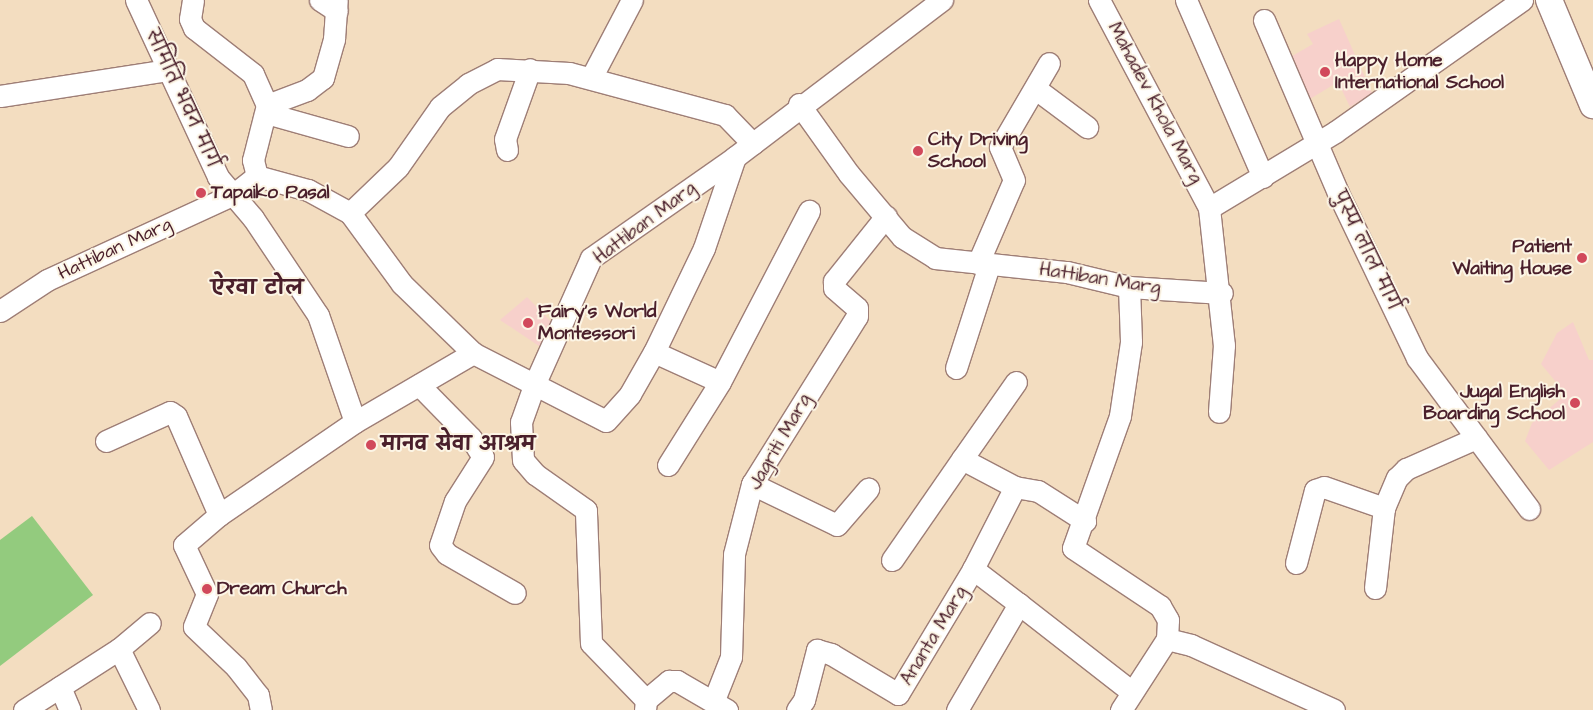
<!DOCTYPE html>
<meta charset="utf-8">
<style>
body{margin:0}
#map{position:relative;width:1593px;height:710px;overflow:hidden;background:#f3ddc0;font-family:"Architects Daughter","Playpen Sans Deva",sans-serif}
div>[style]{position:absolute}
.built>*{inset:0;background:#f7d0cb}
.green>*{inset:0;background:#93cb7e}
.roads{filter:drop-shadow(1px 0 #9e7e76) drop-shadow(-1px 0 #9e7e76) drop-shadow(0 1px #9e7e76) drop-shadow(0 -1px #9e7e76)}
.minor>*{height:21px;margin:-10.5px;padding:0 10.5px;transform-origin:10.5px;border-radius:10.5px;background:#fff}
.major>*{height:26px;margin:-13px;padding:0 13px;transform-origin:13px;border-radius:13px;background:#fff}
.dots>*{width:14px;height:14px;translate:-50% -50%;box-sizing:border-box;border:2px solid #fcf5e5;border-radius:50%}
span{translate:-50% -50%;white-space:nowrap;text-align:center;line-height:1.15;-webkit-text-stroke:4px #fcf5e5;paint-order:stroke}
.poi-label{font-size:19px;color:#4a1f2b;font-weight:700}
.left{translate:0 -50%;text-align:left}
.right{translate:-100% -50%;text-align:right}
.street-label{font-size:19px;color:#4a1f2b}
.neighbourhood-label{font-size:20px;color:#4a1f2b;font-weight:700}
</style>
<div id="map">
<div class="built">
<i style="clip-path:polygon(1339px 19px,1372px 93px,1350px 107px,1338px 82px,1300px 105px,1287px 59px,1313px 44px,1307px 34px)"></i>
<i style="clip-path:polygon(527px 297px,555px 326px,542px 348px,500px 320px)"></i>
<i style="clip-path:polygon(1573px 322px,1589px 360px,1593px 360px,1593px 442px,1549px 470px,1525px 441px,1532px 423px,1566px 394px,1541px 364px,1557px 333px)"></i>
</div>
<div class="green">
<i style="clip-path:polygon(32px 516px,93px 595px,0 666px,0 540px)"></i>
</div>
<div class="roads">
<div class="minor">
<i style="left:136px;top:0;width:195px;rotate:65.1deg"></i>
<i style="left:218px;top:177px;width:54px;rotate:49.5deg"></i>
<i style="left:253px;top:218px;width:117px;rotate:56.2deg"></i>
<i style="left:318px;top:315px;width:113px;rotate:70.9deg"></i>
<i style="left:193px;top:0;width:19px;rotate:99deg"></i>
<i style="left:190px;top:19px;width:10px;rotate:66deg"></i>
<i style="left:194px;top:28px;width:75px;rotate:37.9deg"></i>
<i style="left:253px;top:74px;width:34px;rotate:66deg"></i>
<i style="left:267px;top:105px;width:57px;rotate:104.3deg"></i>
<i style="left:253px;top:160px;width:16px;rotate:76deg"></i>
<i style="left:320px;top:0;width:20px;rotate:33deg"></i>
<i style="left:1099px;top:0;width:235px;rotate:62.1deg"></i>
<i style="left:1209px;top:208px;width:138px;rotate:83.8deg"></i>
<i style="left:1224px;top:345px;width:67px;rotate:94.3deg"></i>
<i style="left:1186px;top:0;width:193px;rotate:66.5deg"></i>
<i style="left:1264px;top:20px;width:188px;rotate:66.8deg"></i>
<i style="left:1338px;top:193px;width:183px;rotate:64.4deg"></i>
<i style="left:1417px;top:358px;width:188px;rotate:53.4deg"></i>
<i style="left:591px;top:78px;width:88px;rotate:-62.3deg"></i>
<i style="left:1036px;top:89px;width:64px;rotate:36.7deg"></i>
<i style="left:0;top:96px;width:169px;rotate:-8.8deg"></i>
<i style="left:799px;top:104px;width:86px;rotate:54.5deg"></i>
<i style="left:849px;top:174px;width:82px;rotate:49.9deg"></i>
<i style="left:902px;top:237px;width:39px;rotate:32deg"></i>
<i style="left:935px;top:258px;width:133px;rotate:6.1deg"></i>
<i style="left:1067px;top:272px;width:64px;rotate:13.6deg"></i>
<i style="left:1129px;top:287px;width:93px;rotate:3.7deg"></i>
<i style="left:267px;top:105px;width:43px;rotate:-20.6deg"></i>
<i style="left:307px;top:90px;width:20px;rotate:-37deg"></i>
<i style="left:323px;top:78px;width:41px;rotate:-74.2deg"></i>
<i style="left:334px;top:39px;width:39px;rotate:-86deg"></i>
<i style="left:266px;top:113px;width:85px;rotate:15.7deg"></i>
<i style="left:507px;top:150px;width:11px;rotate:-100deg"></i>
<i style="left:505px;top:139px;width:74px;rotate:-70.3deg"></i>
<i style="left:1209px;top:208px;width:147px;rotate:-31.1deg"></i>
<i style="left:1335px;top:132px;width:229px;rotate:-35.2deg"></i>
<i style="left:350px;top:213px;width:88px;rotate:53.8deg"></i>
<i style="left:402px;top:284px;width:99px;rotate:44.2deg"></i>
<i style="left:473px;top:353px;width:149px;rotate:27.1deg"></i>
<i style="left:606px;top:421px;width:36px;rotate:-48deg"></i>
<i style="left:630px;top:394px;width:48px;rotate:-60.3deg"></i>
<i style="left:654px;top:352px;width:115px;rotate:-64.3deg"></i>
<i style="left:704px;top:248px;width:96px;rotate:-71.2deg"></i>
<i style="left:978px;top:263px;width:90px;rotate:-66.6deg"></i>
<i style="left:1014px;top:180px;width:36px;rotate:-113deg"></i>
<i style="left:1000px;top:147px;width:97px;rotate:-59.7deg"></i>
<i style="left:1129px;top:287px;width:55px;rotate:87.9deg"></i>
<i style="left:1131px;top:342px;width:75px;rotate:98.5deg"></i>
<i style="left:1120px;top:416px;width:140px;rotate:109.6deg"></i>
<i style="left:1073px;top:548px;width:105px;rotate:33.7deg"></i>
<i style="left:1160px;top:606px;width:16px;rotate:60deg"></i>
<i style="left:1168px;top:620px;width:19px;rotate:93deg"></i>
<i style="left:0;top:311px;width:56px;rotate:-33.4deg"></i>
<i style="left:47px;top:280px;width:206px;rotate:-24.7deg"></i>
<i style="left:234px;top:194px;width:29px;rotate:-38deg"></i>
<i style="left:257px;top:176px;width:53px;rotate:15.4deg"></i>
<i style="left:308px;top:190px;width:48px;rotate:28.7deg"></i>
<i style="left:350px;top:213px;width:66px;rotate:-43.8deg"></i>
<i style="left:398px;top:167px;width:73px;rotate:-55deg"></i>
<i style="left:440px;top:107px;width:36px;rotate:-39deg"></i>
<i style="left:468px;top:84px;width:33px;rotate:-27deg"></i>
<i style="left:497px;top:69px;width:72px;rotate:3.2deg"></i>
<i style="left:569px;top:73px;width:162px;rotate:15.1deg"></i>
<i style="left:725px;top:115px;width:40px;rotate:46deg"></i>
<i style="left:654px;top:352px;width:72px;rotate:24.4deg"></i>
<i style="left:956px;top:368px;width:108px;rotate:-72.2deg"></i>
<i style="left:419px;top:385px;width:74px;rotate:45.5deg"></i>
<i style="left:471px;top:438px;width:22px;rotate:58deg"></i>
<i style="left:483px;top:457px;width:52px;rotate:122.5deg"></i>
<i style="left:455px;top:501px;width:46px;rotate:108.8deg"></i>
<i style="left:440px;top:545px;width:11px;rotate:52deg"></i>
<i style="left:447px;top:554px;width:78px;rotate:29.8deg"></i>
<i style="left:106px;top:441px;width:70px;rotate:-24.4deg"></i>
<i style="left:170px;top:412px;width:7px;rotate:34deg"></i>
<i style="left:176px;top:416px;width:108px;rotate:66.5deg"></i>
<i style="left:219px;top:515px;width:165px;rotate:-34.4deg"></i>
<i style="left:355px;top:422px;width:137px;rotate:-30.3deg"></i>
<i style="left:668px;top:465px;width:98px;rotate:-57.9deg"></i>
<i style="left:720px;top:382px;width:193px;rotate:-62.5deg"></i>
<i style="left:752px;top:484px;width:94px;rotate:25.8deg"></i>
<i style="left:837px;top:525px;width:48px;rotate:-49.3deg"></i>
<i style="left:1015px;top:487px;width:60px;rotate:-152.2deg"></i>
<i style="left:962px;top:459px;width:94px;rotate:-55deg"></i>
<i style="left:219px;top:515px;width:46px;rotate:139.4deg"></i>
<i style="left:184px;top:545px;width:54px;rotate:64.9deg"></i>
<i style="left:207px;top:594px;width:35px;rotate:112deg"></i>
<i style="left:194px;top:627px;width:58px;rotate:43.6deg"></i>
<i style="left:236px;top:667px;width:36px;rotate:52deg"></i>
<i style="left:258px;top:695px;width:15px;rotate:79deg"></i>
<i style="left:892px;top:560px;width:123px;rotate:-55.3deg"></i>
<i style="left:1296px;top:563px;width:75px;rotate:-75.4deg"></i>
<i style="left:1315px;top:490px;width:9px;rotate:-18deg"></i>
<i style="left:1324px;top:487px;width:64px;rotate:19.3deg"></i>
<i style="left:1375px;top:588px;width:81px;rotate:-83.6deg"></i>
<i style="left:1384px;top:508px;width:33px;rotate:-67deg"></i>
<i style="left:1397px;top:478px;width:13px;rotate:-45deg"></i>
<i style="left:1406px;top:469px;width:77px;rotate:-23.9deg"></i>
<i style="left:1019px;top:604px;width:143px;rotate:37.9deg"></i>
<i style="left:1167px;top:639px;width:25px;rotate:14deg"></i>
<i style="left:1191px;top:645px;width:157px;rotate:24.4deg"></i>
<i style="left:119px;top:649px;width:40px;rotate:-40deg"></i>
<i style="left:60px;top:687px;width:25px;rotate:67deg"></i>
<i style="left:646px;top:700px;width:30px;rotate:-40deg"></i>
<i style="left:669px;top:681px;width:8px"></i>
<i style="left:677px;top:681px;width:58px;rotate:30.1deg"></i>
<i style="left:714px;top:700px;width:46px;rotate:-68.4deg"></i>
<i style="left:731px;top:657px;width:103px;rotate:-88.3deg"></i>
<i style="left:734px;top:554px;width:72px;rotate:-75.6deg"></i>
<i style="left:752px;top:484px;width:198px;rotate:-58deg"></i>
<i style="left:857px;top:316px;width:8px;rotate:-90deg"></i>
<i style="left:857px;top:308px;width:30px;rotate:-139deg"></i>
<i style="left:834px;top:288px;width:7px;rotate:-90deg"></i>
<i style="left:834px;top:281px;width:83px;rotate:-51.3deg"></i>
<i style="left:24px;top:710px;width:113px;rotate:-32.7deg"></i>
<i style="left:119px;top:649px;width:68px;rotate:63.8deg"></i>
<i style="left:645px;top:710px;width:10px;rotate:-84deg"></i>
<i style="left:646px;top:700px;width:79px;rotate:-134deg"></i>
<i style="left:591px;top:643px;width:133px;rotate:-92.2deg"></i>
<i style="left:586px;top:510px;width:62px;rotate:-144.8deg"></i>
<i style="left:535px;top:474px;width:18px;rotate:-131deg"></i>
<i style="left:523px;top:460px;width:38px;rotate:-93deg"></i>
<i style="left:521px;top:422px;width:41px;rotate:-70.3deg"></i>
<i style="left:535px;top:383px;width:137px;rotate:-65.9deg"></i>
<i style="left:591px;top:258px;width:176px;rotate:-35deg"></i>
<i style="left:735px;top:157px;width:260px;rotate:-37.2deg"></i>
<i style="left:797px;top:710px;width:12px;rotate:-55deg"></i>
<i style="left:804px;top:700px;width:52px;rotate:-75.4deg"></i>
<i style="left:817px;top:650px;width:15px;rotate:16deg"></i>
<i style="left:831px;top:654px;width:78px;rotate:30.8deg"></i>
<i style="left:898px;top:694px;width:146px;rotate:-59deg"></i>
<i style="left:957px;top:710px;width:123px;rotate:-59.7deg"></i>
<i style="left:1019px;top:604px;width:58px;rotate:-142.7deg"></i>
<i style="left:973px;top:569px;width:92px;rotate:-62.9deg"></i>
<i style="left:1015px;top:487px;width:23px;rotate:10deg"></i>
<i style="left:1038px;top:491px;width:56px;rotate:32.6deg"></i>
<i style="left:1121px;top:710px;width:85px;rotate:-57.1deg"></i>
</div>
<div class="major">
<i style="left:1549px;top:0;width:114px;rotate:67.3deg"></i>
</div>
</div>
<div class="dots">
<i style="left:1325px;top:72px;background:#d1495b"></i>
<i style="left:918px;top:151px;background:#d1495b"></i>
<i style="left:201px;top:193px;background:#d1495b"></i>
<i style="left:1582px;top:258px;background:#d1495b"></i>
<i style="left:528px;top:323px;background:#d1495b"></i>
<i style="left:1575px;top:403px;background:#d1495b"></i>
<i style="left:371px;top:445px;background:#d1495b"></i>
<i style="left:207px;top:589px;background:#d1495b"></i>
</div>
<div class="poi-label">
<span class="left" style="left:1335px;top:72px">Happy Home<br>International School</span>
<span class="left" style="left:928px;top:151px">City Driving<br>School</span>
<span class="left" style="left:211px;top:193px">Tapaiko Pasal</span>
<span class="right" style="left:1572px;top:258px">Patient<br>Waiting House</span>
<span class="left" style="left:538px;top:323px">Fairy's World<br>Montessori</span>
<span class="right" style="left:1565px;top:403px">Jugal English<br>Boarding School</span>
<span class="left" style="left:381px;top:445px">मानव सेवा आश्रम</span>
<span class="left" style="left:217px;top:589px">Dream Church</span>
</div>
<div class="street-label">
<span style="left:182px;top:99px;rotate:65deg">समिति भवन मार्ग</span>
<span style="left:1155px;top:103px;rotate:62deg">Mahadev Khola Marg</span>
<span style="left:645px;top:223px;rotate:-37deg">Hattiban Marg</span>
<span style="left:115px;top:249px;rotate:-25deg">Hattiban Marg</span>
<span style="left:1366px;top:251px;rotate:64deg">पुस्प लाल मार्ग</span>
<span style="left:1100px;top:279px;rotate:9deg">Hattiban Marg</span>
<span style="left:780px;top:442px;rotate:-60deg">Jagriti Marg</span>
<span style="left:934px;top:636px;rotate:-59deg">Ananta Marg</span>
</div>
<div class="neighbourhood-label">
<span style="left:257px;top:288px">ऐरवा टोल</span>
</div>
</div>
